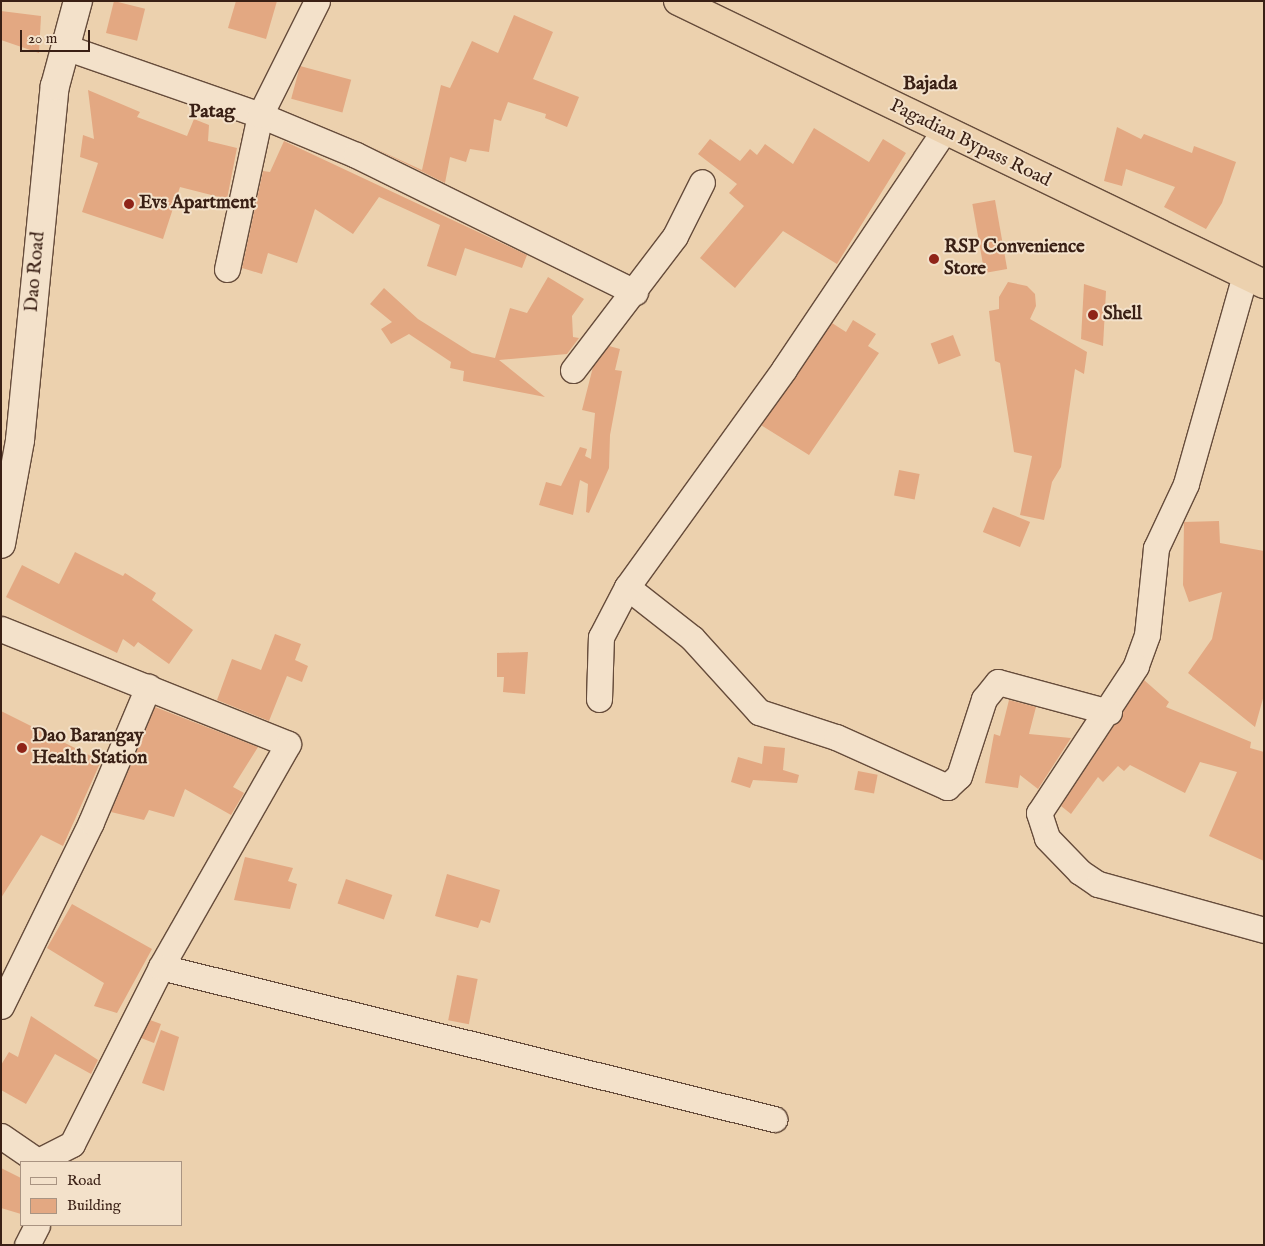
<!DOCTYPE html>
<style>
body{margin:0}
#map{position:relative;width:1265px;height:1246px;overflow:hidden;background:#ecd1ae;font-family:"IM FELL English",serif}
div>[style]{position:absolute}
.building>*{inset:0;background:#e3a882;transform-origin:0 0}
.roads{filter:drop-shadow(1px 0 #664c3b) drop-shadow(-1px 0 #664c3b) drop-shadow(0 1px #664c3b) drop-shadow(0 -1px #664c3b)}
.minor>*{height:25px;margin:-12.5px;padding:0 12.5px;transform-origin:12.5px;border-radius:12.5px;background:#f3e1ca}
.tertiary>*{height:28px;margin:-14px;padding:0 14px;transform-origin:14px;border-radius:14px;background:#f3e1ca}
.trunk>*{height:28px;margin:-14px;padding:0 14px;transform-origin:14px;border-radius:14px;background:#ecd1ae}
.dots>*{width:14px;height:14px;translate:-50% -50%;box-sizing:border-box;border:2px solid #f3e1ca;border-radius:50%}
span{translate:-50% -50%;white-space:nowrap;text-align:center;line-height:1.15;-webkit-text-stroke:4px #f3e1ca;paint-order:stroke}
.street-label{font-size:19px;color:#3a2015}
.poi-label{font-size:19px;color:#3a2015;font-weight:700}
.left{translate:0 -50%;text-align:left}
.neighbourhood-label{font-size:20px;color:#3a2015;font-weight:700}
.frame{position:absolute;inset:0;border:2px solid #3a2015;pointer-events:none}
.legend{position:absolute;left:20px;top:1161px;width:162px;height:65px;box-sizing:border-box;background:#f3e1ca;border:1px solid #a99482;margin:0;padding:6px 9px;list-style:none;font-size:15px;color:#3a2015}
.legend li{display:flex;align-items:center;gap:10px;height:25px}
.legend b{width:25px;border:1px solid #a99482}
.scale{position:absolute;left:20px;top:30px;width:70px;height:22px;box-sizing:border-box;border:2px solid #3a2015;border-top:0;padding-left:6px;font-size:15px;line-height:18px;white-space:nowrap;color:#3a2015;-webkit-text-stroke:4px #f3e1ca;paint-order:stroke}
</style>
<div id="map">
<div class="building">
<i style="left:114px;top:1px;width:32px;height:33px;rotate:14deg"></i>
<i style="clip-path:polygon(236px 1px,277px 1px,266px 39px,228px 28px)"></i>
<i style="clip-path:polygon(1px 11px,41px 16px,39px 53px,1px 40px)"></i>
<i style="clip-path:polygon(514px 15px,553px 32px,533px 79px,579px 97px,567px 127px,545px 118px,546px 114px,508px 102px,501px 121px,494px 119px,489px 152px,470px 149px,466px 162px,450px 157px,445px 183px,372px 147px,422px 170px,441px 85px,450px 88px,472px 41px,498px 53px)"></i>
<i style="left:300px;top:66px;width:53px;height:34px;rotate:15deg"></i>
<i style="clip-path:polygon(88px 90px,140px 112px,137px 117px,187px 136px,194px 119px,209px 125px,208px 141px,237px 148px,227px 199px,180px 187px,163px 239px,82px 212px,98px 163px,80px 157px,83px 135px,94px 139px)"></i>
<i style="clip-path:polygon(1117px 127px,1141px 139px,1144px 134px,1192px 153px,1194px 146px,1236px 162px,1222px 203px,1206px 229px,1164px 207px,1175px 187px,1126px 169px,1122px 186px,1104px 181px)"></i>
<i style="clip-path:polygon(814px 128px,869px 162px,883px 139px,906px 153px,837px 264px,783px 231px,735px 288px,700px 258px,744px 206px,729px 193px,737px 184px,698px 154px,710px 139px,740px 161px,750px 149px,757px 155px,765px 144px,793px 164px)"></i>
<i style="clip-path:polygon(284px 141px,527px 255px,522px 268px,465px 248px,456px 276px,427px 266px,440px 225px,379px 197px,353px 234px,315px 209px,297px 263px,268px 253px,262px 274px,242px 268px,263px 171px,270px 172px)"></i>
<i style="left:995px;top:200px;width:70px;height:23px;rotate:80deg"></i>
<i style="clip-path:polygon(548px 277px,584px 299px,572px 316px,573px 337px,579px 338px,567px 354px,499px 360px,545px 397px,463px 381px,464px 371px,450px 368px,451px 362px,409px 334px,391px 344px,381px 329px,392px 322px,370px 304px,384px 288px,418px 319px,472px 353px,495px 358px,510px 308px,527px 313px)"></i>
<i style="clip-path:polygon(1008px 282px,1027px 286px,1035px 294px,1036px 306px,1030px 319px,1087px 352px,1084px 374px,1075px 369px,1061px 467px,1052px 482px,1044px 520px,1020px 515px,1032px 456px,1014px 452px,1000px 363px,995px 361px,989px 311px,999px 309px,999px 297px)"></i>
<i style="clip-path:polygon(1084px 284px,1106px 291px,1103px 346px,1081px 339px)"></i>
<i style="clip-path:polygon(853px 320px,876px 334px,868px 346px,879px 353px,809px 455px,761px 425px,832px 323px,846px 332px)"></i>
<i style="left:953px;top:335px;width:22px;height:24px;rotate:69deg"></i>
<i style="clip-path:polygon(609px 346px,620px 349px,615px 370px,622px 371px,610px 435px,609px 468px,589px 513px,586px 512px,588px 484px,580px 480px,573px 515px,539px 505px,546px 482px,561px 486px,580px 447px,587px 449px,585px 456px,591px 459px,595px 413px,582px 410px,593px 367px)"></i>
<i style="left:899px;top:470px;width:21px;height:26px;rotate:11deg"></i>
<i style="left:993px;top:507px;width:40px;height:27px;rotate:22deg"></i>
<i style="clip-path:polygon(1219px 521px,1220px 543px,1264px 551px,1264px 695px,1255px 727px,1188px 673px,1212px 639px,1222px 592px,1189px 602px,1183px 585px,1184px 522px)"></i>
<i style="clip-path:polygon(75px 552px,123px 576px,125px 573px,156px 593px,152px 600px,193px 630px,169px 664px,138px 642px,134px 647px,123px 639px,117px 653px,6px 597px,22px 565px,59px 584px)"></i>
<i style="clip-path:polygon(275px 634px,301px 644px,295px 660px,308px 666px,302px 682px,287px 676px,269px 721px,217px 700px,232px 659px,261px 670px)"></i>
<i style="clip-path:polygon(528px 652px,525px 694px,503px 692px,504px 677px,497px 677px,497px 653px)"></i>
<i style="clip-path:polygon(1144px 680px,1169px 702px,1166px 707px,1251px 742px,1250px 748px,1264px 752px,1264px 861px,1209px 836px,1237px 772px,1200px 762px,1185px 793px,1130px 765px,1124px 771px,1118px 766px,1103px 782px,1098px 777px,1071px 814px,1061px 806px)"></i>
<i style="clip-path:polygon(1009px 700px,1036px 707px,1029px 734px,1071px 738px,1038px 789px,1020px 775px,1018px 788px,985px 783px,994px 734px,1000px 736px)"></i>
<i style="clip-path:polygon(155px 707px,258px 747px,233px 787px,244px 793px,231px 815px,185px 789px,174px 817px,149px 810px,144px 820px,111px 812px)"></i>
<i style="clip-path:polygon(1px 711px,101px 761px,63px 846px,41px 835px,1px 898px)"></i>
<i style="clip-path:polygon(764px 746px,785px 748px,783px 770px,799px 775px,797px 783px,753px 780px,750px 788px,731px 782px,738px 757px,762px 764px)"></i>
<i style="left:858px;top:771px;width:20px;height:19px;rotate:11deg"></i>
<i style="clip-path:polygon(245px 857px,293px 868px,288px 881px,297px 884px,290px 909px,234px 900px)"></i>
<i style="clip-path:polygon(447px 874px,500px 890px,490px 923px,481px 920px,478px 928px,435px 916px)"></i>
<i style="left:346px;top:879px;width:49px;height:26px;rotate:19deg"></i>
<i style="clip-path:polygon(72px 904px,152px 949px,117px 1013px,94px 1006px,104px 983px,47px 948px)"></i>
<i style="left:457px;top:975px;width:21px;height:46px;rotate:11deg"></i>
<i style="clip-path:polygon(31px 1016px,98px 1060px,91px 1074px,55px 1054px,26px 1104px,1px 1090px,1px 1065px,9px 1052px,18px 1057px)"></i>
<i style="clip-path:polygon(150px 1020px,161px 1024px,154px 1043px,141px 1038px)"></i>
<i style="clip-path:polygon(161px 1030px,179px 1037px,164px 1091px,142px 1083px)"></i>
<i style="clip-path:polygon(1px 1168px,21px 1178px,21px 1214px,1px 1208px)"></i>
</div>
<div class="roads">
<div class="minor">
<i style="left:65px;top:47px;width:207px;rotate:19.2deg"></i>
<i style="left:260px;top:115px;width:104px;rotate:22.6deg"></i>
<i style="left:356px;top:155px;width:311px;rotate:26.2deg"></i>
<i style="left:227px;top:269px;width:157px;rotate:-77.9deg"></i>
<i style="left:260px;top:115px;width:127px;rotate:-63.4deg"></i>
<i style="left:1245px;top:275px;width:217px;rotate:105.8deg"></i>
<i style="left:1186px;top:484px;width:71px;rotate:115.1deg"></i>
<i style="left:1156px;top:548px;width:87px;rotate:95.9deg"></i>
<i style="left:1147px;top:635px;width:33px;rotate:110deg"></i>
<i style="left:1136px;top:666px;width:176px;rotate:123.4deg"></i>
<i style="left:1039px;top:813px;width:26px;rotate:72deg"></i>
<i style="left:1047px;top:838px;width:47px;rotate:45.9deg"></i>
<i style="left:1080px;top:872px;width:22px;rotate:34deg"></i>
<i style="left:1098px;top:884px;width:172px;rotate:15.5deg"></i>
<i style="left:573px;top:370px;width:168px;rotate:-52.7deg"></i>
<i style="left:675px;top:236px;width:60px;rotate:-63.4deg"></i>
<i style="left:627px;top:587px;width:83px;rotate:38.1deg"></i>
<i style="left:692px;top:638px;width:100px;rotate:47.8deg"></i>
<i style="left:759px;top:712px;width:81px;rotate:18deg"></i>
<i style="left:836px;top:737px;width:122px;rotate:24.2deg"></i>
<i style="left:947px;top:787px;width:16px;rotate:-43deg"></i>
<i style="left:959px;top:776px;width:81px;rotate:-72deg"></i>
<i style="left:984px;top:699px;width:22px;rotate:-51deg"></i>
<i style="left:998px;top:682px;width:115px;rotate:15.1deg"></i>
<i style="left:1px;top:629px;width:309px;rotate:21.8deg"></i>
<i style="left:288px;top:744px;width:257px;rotate:119.7deg"></i>
<i style="left:161px;top:967px;width:198px;rotate:116.7deg"></i>
<i style="left:72px;top:1144px;width:38px;rotate:153deg"></i>
<i style="left:599px;top:699px;width:62px;rotate:-88.2deg"></i>
<i style="left:601px;top:637px;width:56px;rotate:-62.5deg"></i>
<i style="left:627px;top:587px;width:269px;rotate:-54.2deg"></i>
<i style="left:784px;top:369px;width:287px;rotate:-56.1deg"></i>
<i style="left:161px;top:967px;width:632px;rotate:13.93deg"></i>
<i style="left:1px;top:1006px;width:205px;rotate:-63.9deg"></i>
<i style="left:91px;top:822px;width:147px;rotate:-67.1deg"></i>
<i style="left:1px;top:1136px;width:46px;rotate:34.4deg"></i>
<i style="left:27px;top:1245px;width:22px;rotate:-63deg"></i>
</div>
<div class="tertiary">
<i style="left:1px;top:544px;width:106px;rotate:-79.6deg"></i>
<i style="left:20px;top:440px;width:356px;rotate:-84.4deg"></i>
<i style="left:55px;top:86px;width:88px;rotate:-74.9deg"></i>
</div>
<div class="trunk">
<i style="left:678px;top:1px;width:651px;rotate:25.78deg"></i>
</div>
</div>
<div class="dots">
<i style="left:129px;top:204px;background:#8f2418"></i>
<i style="left:934px;top:259px;background:#8f2418"></i>
<i style="left:1093px;top:315px;background:#8f2418"></i>
<i style="left:22px;top:748px;background:#8f2418"></i>
</div>
<div class="street-label">
<span style="left:970px;top:144px;rotate:26deg">Pagadian Bypass Road</span>
<span style="left:36px;top:272px;rotate:-85deg">Dao Road</span>
</div>
<div class="poi-label">
<span class="left" style="left:139px;top:204px">Evs Apartment</span>
<span class="left" style="left:944px;top:259px">RSP Convenience<br>Store</span>
<span class="left" style="left:1103px;top:315px">Shell</span>
<span class="left" style="left:32px;top:748px">Dao Barangay<br>Health Station</span>
</div>
<div class="neighbourhood-label">
<span style="left:930px;top:83px">Bajada</span>
<span style="left:212px;top:111px">Patag</span>
</div>
<div class="frame"></div>
<ul class="legend">
<li><b style="height:6px;background:#f3e1ca"></b>Road</li>
<li><b style="height:14px;background:#e3a882"></b>Building</li>
</ul>
<div class="scale">20 m</div>
</div>
